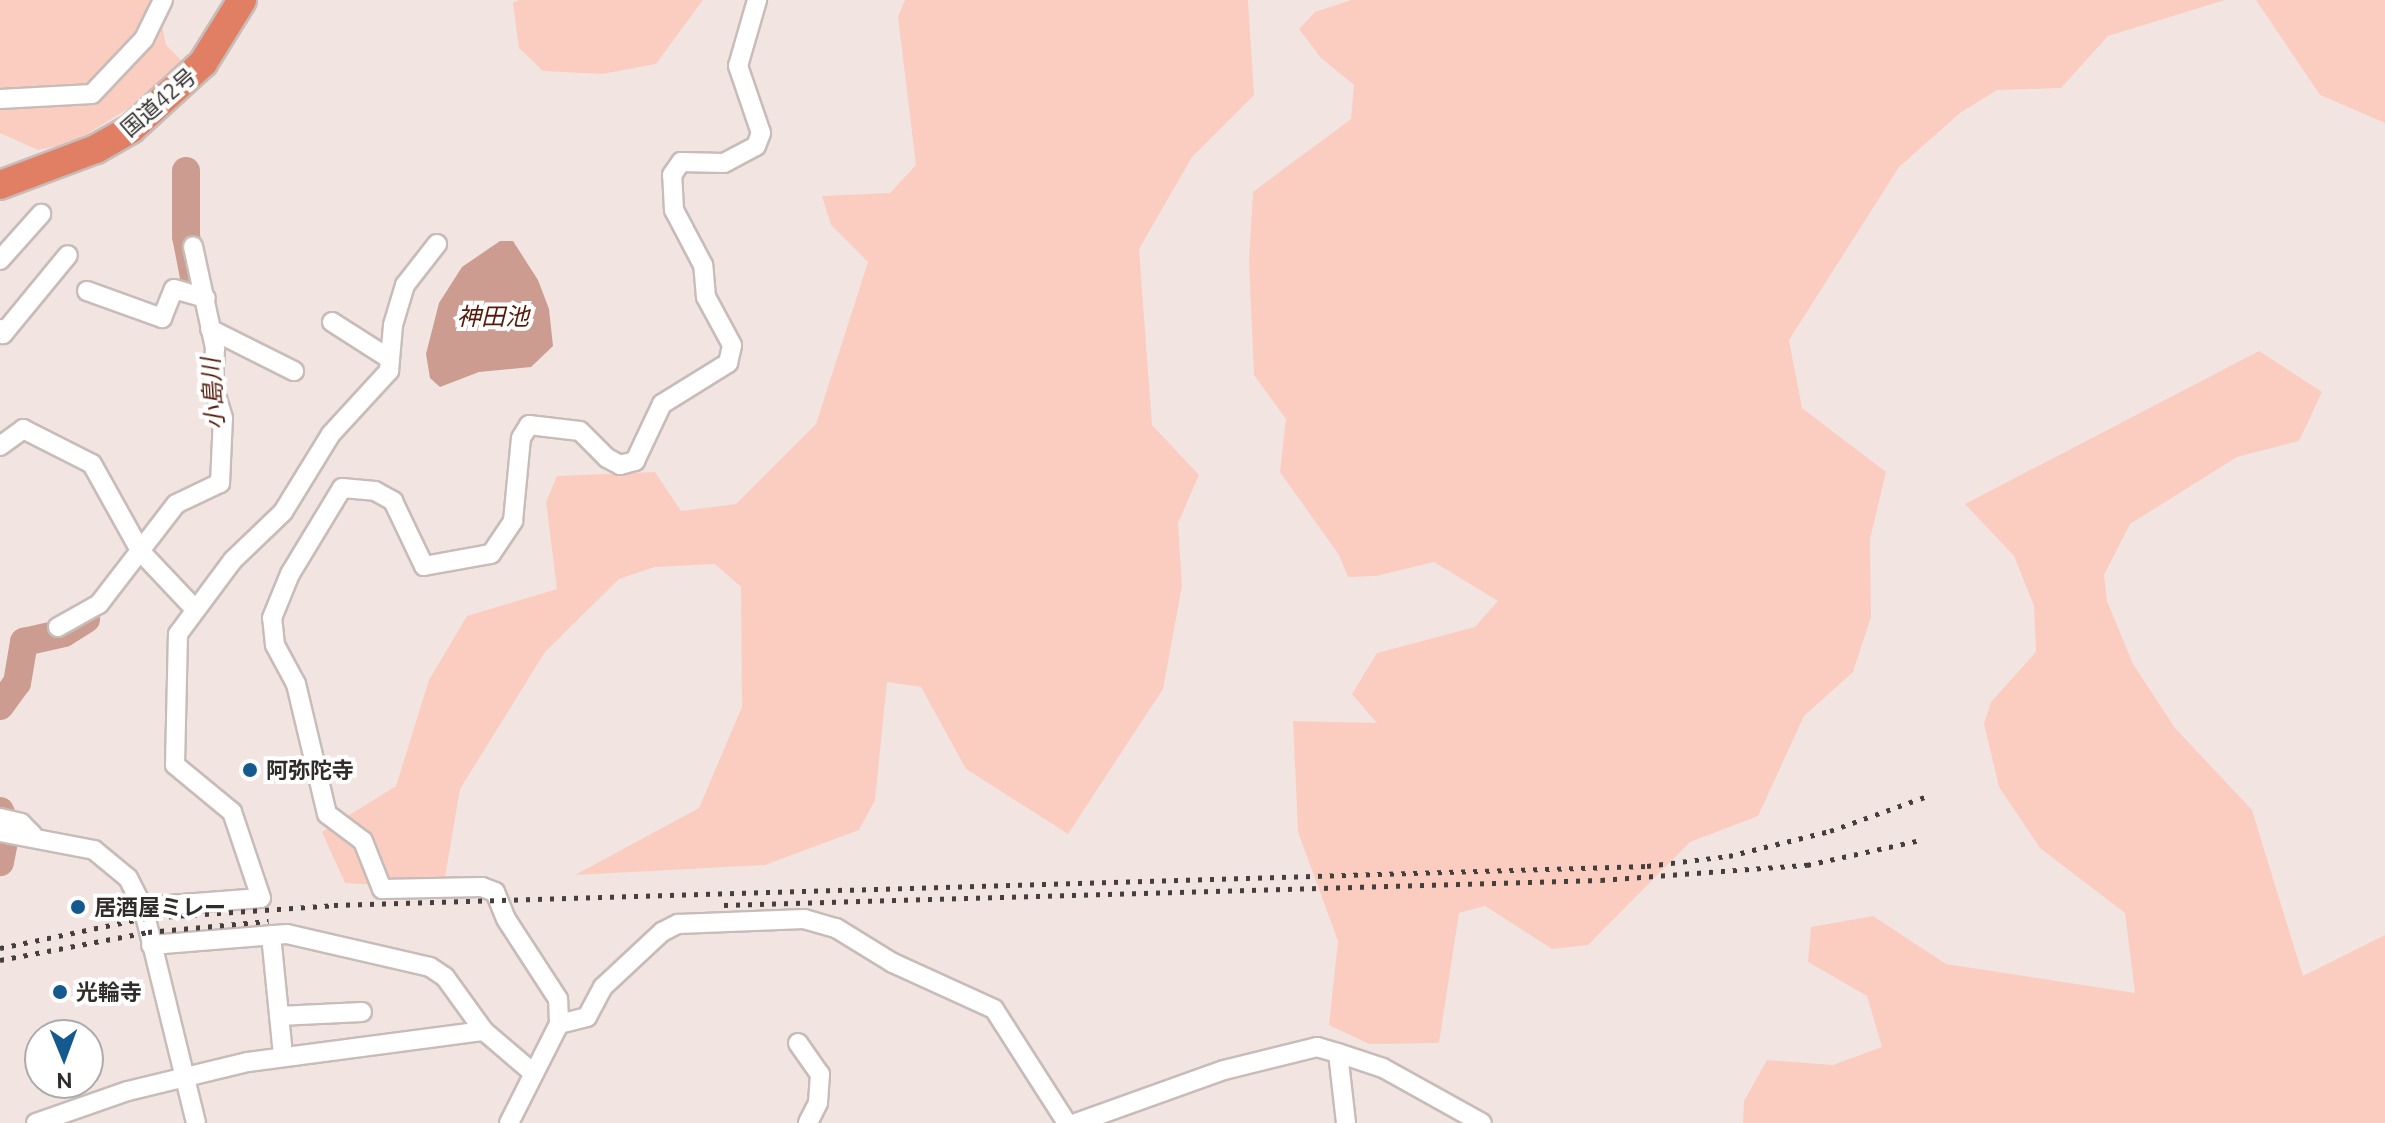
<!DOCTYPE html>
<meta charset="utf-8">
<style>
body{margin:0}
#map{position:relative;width:2385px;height:1123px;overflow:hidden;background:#f2e5e1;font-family:Ubuntu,"Noto Sans JP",sans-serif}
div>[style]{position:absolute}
.green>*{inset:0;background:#fbcdc0}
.water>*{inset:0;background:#cb9c8f}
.river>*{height:28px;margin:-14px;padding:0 14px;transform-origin:14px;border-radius:14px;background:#cb9c8f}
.roads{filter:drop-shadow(2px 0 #c8bcb8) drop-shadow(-2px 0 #c8bcb8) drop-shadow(0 2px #c8bcb8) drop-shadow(0 -2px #c8bcb8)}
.minor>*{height:18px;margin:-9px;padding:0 9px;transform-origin:9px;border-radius:9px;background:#fff}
.trunk>*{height:28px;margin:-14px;padding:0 14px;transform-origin:14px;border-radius:14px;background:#e07f63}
.rail>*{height:5px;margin-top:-2.5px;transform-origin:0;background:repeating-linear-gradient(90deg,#443f3d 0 4px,transparent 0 12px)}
.dots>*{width:22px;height:22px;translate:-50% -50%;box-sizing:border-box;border:4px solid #fff;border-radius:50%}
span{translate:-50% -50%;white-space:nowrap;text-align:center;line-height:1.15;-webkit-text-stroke:8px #fff;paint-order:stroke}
.street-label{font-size:22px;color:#302c2a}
.poi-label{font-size:22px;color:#302c2a;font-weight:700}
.left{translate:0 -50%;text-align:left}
.water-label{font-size:24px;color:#541b0a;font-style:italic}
.north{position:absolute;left:24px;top:1019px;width:80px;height:80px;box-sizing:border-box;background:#fff;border:2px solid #acabaa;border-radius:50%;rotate:179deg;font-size:22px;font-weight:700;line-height:32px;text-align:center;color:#302c2a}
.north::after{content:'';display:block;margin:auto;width:28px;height:36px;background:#145a8e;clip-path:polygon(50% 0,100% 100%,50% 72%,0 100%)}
</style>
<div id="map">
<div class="green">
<i style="clip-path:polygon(0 0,157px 0,166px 45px,184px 63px,159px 89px,73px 143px,38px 150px,0 133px)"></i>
<i style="clip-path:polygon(519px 0,703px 0,656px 64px,602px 74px,543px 71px,519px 48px,513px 3px)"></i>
<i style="clip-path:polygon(905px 0,1248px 0,1254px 95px,1192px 157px,1139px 249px,1152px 425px,1199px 475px,1178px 523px,1182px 586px,1163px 689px,1068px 834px,966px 769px,921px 687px,887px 682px,875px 800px,859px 830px,765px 865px,575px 875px,699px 808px,742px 707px,741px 587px,715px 564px,655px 567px,619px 579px,545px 652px,460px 789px,443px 889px,345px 883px,322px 832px,396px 786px,429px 680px,467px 616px,557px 589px,546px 502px,557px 476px,655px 472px,681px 511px,736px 504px,816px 424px,868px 262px,831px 225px,822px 196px,890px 193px,916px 165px,898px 17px)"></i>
<i style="clip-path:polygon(1351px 0,2225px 0,2108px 36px,2061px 88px,1997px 90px,1960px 113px,1899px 167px,1789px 340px,1802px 408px,1886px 472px,1870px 539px,1871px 617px,1853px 672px,1804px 716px,1758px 816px,1690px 842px,1588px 945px,1552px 949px,1485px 906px,1459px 913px,1439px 1043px,1369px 1044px,1329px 1025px,1338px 941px,1298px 832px,1293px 721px,1377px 723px,1352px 694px,1377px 653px,1475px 627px,1498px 601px,1434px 562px,1376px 576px,1348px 577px,1339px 555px,1280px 472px,1286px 419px,1254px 375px,1249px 262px,1253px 192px,1351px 119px,1354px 85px,1321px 58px,1299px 29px,1315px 12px)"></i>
<i style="clip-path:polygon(2256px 0,2385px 0,2385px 123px,2320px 95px)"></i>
<i style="clip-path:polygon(2259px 351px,2322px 392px,2299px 441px,2237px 457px,2130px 524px,2104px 575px,2107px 601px,2133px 664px,2175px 728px,2252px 810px,2303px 976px,2385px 935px,2385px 1123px,1743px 1123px,1744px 1101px,1767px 1060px,1833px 1065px,1882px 1047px,1867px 996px,1808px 962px,1811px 927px,1873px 916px,1946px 964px,2135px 993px,2125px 913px,2040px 848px,1999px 787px,1984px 724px,1991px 702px,2036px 652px,2034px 606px,2014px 556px,1965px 504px)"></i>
</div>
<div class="water">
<i style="clip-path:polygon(500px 241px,513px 241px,538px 280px,549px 309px,553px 346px,531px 367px,479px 372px,440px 387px,430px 378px,426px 354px,439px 303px,462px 267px)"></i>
</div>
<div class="river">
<i style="left:186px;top:171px;width:65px;rotate:90deg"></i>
<i style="left:186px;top:236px;width:42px;rotate:79deg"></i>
<i style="left:0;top:706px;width:29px;rotate:-54deg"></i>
<i style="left:17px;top:683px;width:42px;rotate:-80.3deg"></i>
<i style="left:24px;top:642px;width:41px;rotate:-12.7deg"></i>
<i style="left:64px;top:633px;width:26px;rotate:-32deg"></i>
<i style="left:0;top:811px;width:17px;rotate:65deg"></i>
<i style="left:7px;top:826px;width:37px;rotate:101deg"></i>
</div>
<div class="roads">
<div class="minor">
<i style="left:0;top:99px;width:92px;rotate:-3.1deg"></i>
<i style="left:92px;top:94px;width:76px;rotate:-46.6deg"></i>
<i style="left:144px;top:39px;width:43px;rotate:-64deg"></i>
<i style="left:0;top:260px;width:62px;rotate:-48.3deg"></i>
<i style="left:87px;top:291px;width:80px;rotate:19.8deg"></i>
<i style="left:162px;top:318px;width:31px;rotate:-68deg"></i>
<i style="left:174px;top:289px;width:33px;rotate:16deg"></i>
<i style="left:332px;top:322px;width:69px;rotate:32.5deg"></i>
<i style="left:0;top:329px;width:6px;rotate:59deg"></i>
<i style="left:3px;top:334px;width:102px;rotate:-50.6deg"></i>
<i style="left:210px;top:329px;width:94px;rotate:26.6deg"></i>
<i style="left:0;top:446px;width:29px;rotate:-36deg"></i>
<i style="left:23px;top:429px;width:77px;rotate:26.9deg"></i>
<i style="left:92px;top:464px;width:101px;rotate:60.9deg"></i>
<i style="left:141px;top:552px;width:77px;rotate:46.6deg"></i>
<i style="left:58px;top:627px;width:47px;rotate:-29.3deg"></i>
<i style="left:99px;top:604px;width:126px;rotate:-52.4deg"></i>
<i style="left:176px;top:504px;width:49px;rotate:-25.5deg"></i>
<i style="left:220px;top:483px;width:65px;rotate:-87.4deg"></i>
<i style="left:223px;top:418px;width:34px;rotate:-107deg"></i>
<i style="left:213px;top:386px;width:38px;rotate:-87deg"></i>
<i style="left:215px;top:348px;width:104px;rotate:-102.2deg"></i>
<i style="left:0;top:818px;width:22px;rotate:13deg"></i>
<i style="left:21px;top:823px;width:16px;rotate:45deg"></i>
<i style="left:0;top:832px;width:96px;rotate:10.8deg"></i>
<i style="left:94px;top:850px;width:44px;rotate:39.5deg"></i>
<i style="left:128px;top:878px;width:33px;rotate:63deg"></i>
<i style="left:143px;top:907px;width:222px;rotate:76.2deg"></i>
<i style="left:143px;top:907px;width:118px;rotate:-4.4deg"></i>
<i style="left:261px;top:898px;width:91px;rotate:-108.6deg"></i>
<i style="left:232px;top:812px;width:74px;rotate:-140.5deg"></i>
<i style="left:175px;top:765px;width:131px;rotate:-88.7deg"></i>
<i style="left:178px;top:634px;width:92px;rotate:-53.4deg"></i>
<i style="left:233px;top:560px;width:69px;rotate:-43.8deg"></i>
<i style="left:283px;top:512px;width:92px;rotate:-58.4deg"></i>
<i style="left:331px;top:434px;width:86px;rotate:-47.4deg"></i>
<i style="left:389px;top:371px;width:46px;rotate:-85deg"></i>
<i style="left:393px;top:325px;width:42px;rotate:-73.3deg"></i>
<i style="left:405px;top:285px;width:52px;rotate:-52deg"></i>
<i style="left:271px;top:935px;width:122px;rotate:84.3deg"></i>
<i style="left:151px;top:945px;width:136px;rotate:-4.6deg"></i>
<i style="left:287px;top:934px;width:147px;rotate:13deg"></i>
<i style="left:430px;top:967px;width:18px;rotate:34deg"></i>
<i style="left:445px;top:977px;width:67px;rotate:54.2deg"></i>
<i style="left:484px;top:1031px;width:63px;rotate:40.5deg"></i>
<i style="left:279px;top:1016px;width:83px;rotate:-2.8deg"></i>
<i style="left:559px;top:1024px;width:25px;rotate:-92deg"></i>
<i style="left:558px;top:999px;width:95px;rotate:-123deg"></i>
<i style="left:506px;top:919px;width:29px;rotate:-112deg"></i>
<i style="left:495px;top:892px;width:14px;rotate:-159deg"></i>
<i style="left:482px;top:887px;width:100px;rotate:178.9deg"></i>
<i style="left:382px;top:889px;width:52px;rotate:-111.6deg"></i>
<i style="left:363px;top:841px;width:45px;rotate:-143.1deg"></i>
<i style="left:327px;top:814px;width:134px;rotate:-103.4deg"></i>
<i style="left:296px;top:684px;width:44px;rotate:-118.3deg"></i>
<i style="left:275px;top:645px;width:27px;rotate:-96deg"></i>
<i style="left:272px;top:618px;width:48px;rotate:-67.8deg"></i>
<i style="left:290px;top:574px;width:100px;rotate:-58.8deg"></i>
<i style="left:342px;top:488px;width:33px;rotate:5deg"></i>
<i style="left:375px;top:491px;width:21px;rotate:29deg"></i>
<i style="left:393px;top:501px;width:72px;rotate:64.5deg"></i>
<i style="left:424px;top:566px;width:68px;rotate:-10.2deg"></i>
<i style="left:491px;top:554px;width:40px;rotate:-56deg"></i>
<i style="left:513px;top:521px;width:83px;rotate:-84.5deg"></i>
<i style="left:521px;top:438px;width:15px;rotate:-58deg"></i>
<i style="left:529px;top:425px;width:51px;rotate:6.7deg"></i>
<i style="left:580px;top:431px;width:38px;rotate:45deg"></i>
<i style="left:607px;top:458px;width:15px;rotate:28deg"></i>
<i style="left:620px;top:465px;width:16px;rotate:-15deg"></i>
<i style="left:635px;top:461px;width:63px;rotate:-64.7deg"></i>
<i style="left:662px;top:404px;width:78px;rotate:-31.8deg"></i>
<i style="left:728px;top:363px;width:18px;rotate:-77deg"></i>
<i style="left:732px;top:345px;width:55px;rotate:-118.4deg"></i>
<i style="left:706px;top:297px;width:32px;rotate:-95deg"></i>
<i style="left:703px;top:265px;width:62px;rotate:-117.8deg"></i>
<i style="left:674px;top:210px;width:35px;rotate:-93deg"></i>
<i style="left:672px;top:175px;width:16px;rotate:-55deg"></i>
<i style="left:681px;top:162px;width:43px;rotate:1.3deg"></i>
<i style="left:724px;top:163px;width:36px;rotate:-28deg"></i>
<i style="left:756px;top:146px;width:14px;rotate:-69deg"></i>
<i style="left:761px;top:133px;width:71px;rotate:-108.9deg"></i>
<i style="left:738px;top:66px;width:69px;rotate:-73.9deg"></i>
<i style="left:798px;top:1043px;width:38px;rotate:55deg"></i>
<i style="left:820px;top:1074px;width:29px;rotate:94deg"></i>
<i style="left:818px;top:1103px;width:22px;rotate:117deg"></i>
<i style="left:36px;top:1123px;width:97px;rotate:-19.2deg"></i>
<i style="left:128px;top:1091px;width:123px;rotate:-13.6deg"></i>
<i style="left:248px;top:1062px;width:238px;rotate:-7.5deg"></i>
<i style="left:509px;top:1123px;width:111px;rotate:-63.2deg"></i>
<i style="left:559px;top:1024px;width:29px;rotate:-14deg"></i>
<i style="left:587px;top:1017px;width:34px;rotate:-62deg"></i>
<i style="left:603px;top:987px;width:81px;rotate:-43deg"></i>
<i style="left:662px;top:932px;width:18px;rotate:-27deg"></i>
<i style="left:678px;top:924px;width:126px;rotate:-2.3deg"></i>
<i style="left:804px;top:919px;width:33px;rotate:16deg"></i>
<i style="left:836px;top:928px;width:67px;rotate:31.6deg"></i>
<i style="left:893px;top:963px;width:111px;rotate:24.5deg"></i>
<i style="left:994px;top:1009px;width:135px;rotate:57.4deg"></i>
<i style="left:1076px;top:1123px;width:157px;rotate:-19.7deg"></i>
<i style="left:1224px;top:1070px;width:96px;rotate:-13.9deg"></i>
<i style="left:1317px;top:1047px;width:22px;rotate:16deg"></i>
<i style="left:1346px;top:1123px;width:70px;rotate:-96.5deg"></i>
<i style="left:1338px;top:1053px;width:47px;rotate:18.4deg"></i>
<i style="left:1383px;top:1068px;width:113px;rotate:29.1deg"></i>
</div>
<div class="trunk">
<i style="left:0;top:185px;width:103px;rotate:-20.6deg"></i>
<i style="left:96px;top:149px;width:40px;rotate:-29.7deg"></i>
<i style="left:131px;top:129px;width:98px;rotate:-42.5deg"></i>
<i style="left:203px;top:63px;width:74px;rotate:-58.2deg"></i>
</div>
</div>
<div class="rail">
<i style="left:724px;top:905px;width:877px;rotate:-1.63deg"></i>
<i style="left:1601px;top:880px;width:207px;rotate:-4.2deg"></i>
<i style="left:1807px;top:865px;width:117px;rotate:-12.4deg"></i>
<i style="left:0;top:948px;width:148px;rotate:-11.7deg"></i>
<i style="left:145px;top:918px;width:189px;rotate:-3.9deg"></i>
<i style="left:334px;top:905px;width:1314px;rotate:-1.7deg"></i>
<i style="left:1647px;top:866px;width:83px;rotate:-7deg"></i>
<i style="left:1729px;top:856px;width:104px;rotate:-13.9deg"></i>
<i style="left:1830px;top:831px;width:104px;rotate:-19.7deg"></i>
<i style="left:0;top:960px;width:151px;rotate:-10.7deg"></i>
<i style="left:148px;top:932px;width:121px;rotate:-5.2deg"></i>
</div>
<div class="dots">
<i style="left:250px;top:770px;background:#145a8e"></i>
<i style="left:78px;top:907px;background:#145a8e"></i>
<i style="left:60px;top:992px;background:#145a8e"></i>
</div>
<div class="street-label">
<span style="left:158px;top:102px;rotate:-41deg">国道42号</span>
</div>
<div class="poi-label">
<span class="left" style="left:266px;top:770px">阿弥陀寺</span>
<span class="left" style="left:94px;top:907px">居酒屋ミレー</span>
<span class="left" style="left:76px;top:992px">光輪寺</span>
</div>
<div class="water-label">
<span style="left:493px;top:317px">神田池</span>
<span style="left:213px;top:394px;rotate:-94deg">小島川</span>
</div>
<div class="north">N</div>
</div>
